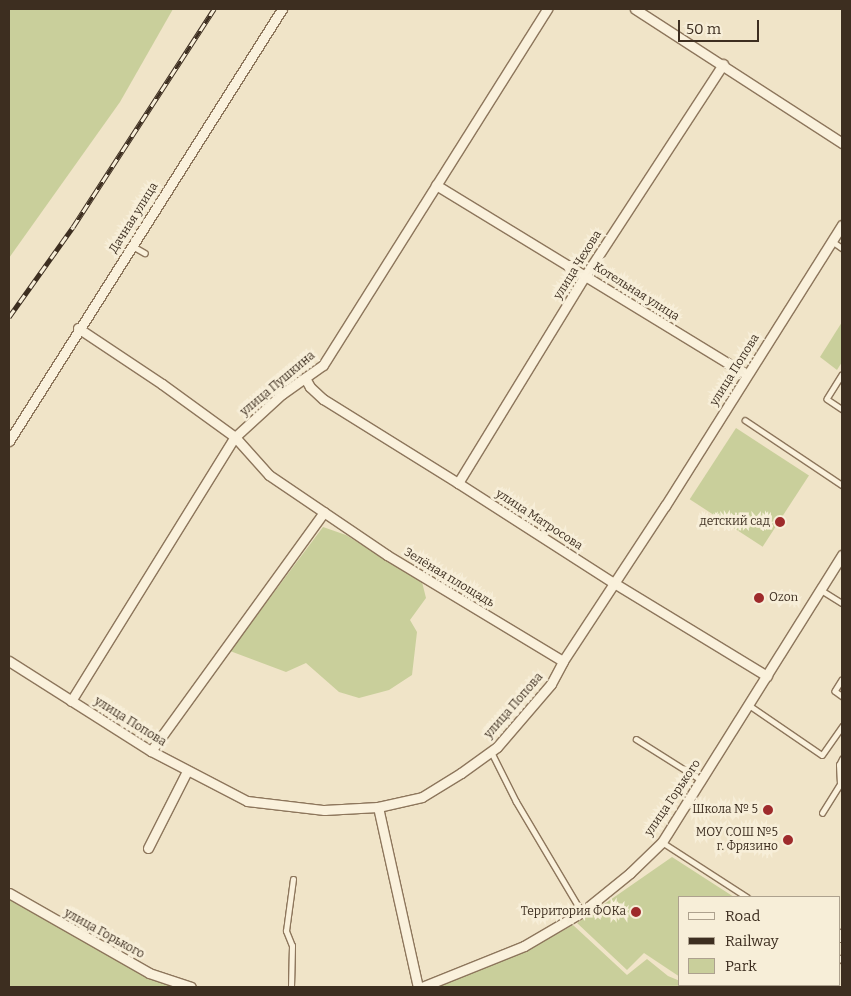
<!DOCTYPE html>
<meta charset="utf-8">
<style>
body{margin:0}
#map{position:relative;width:851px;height:996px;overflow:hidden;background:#f0e4c8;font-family:Bitter,serif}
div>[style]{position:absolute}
.green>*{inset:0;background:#c9cf9b;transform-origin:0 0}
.roads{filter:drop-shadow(1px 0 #8d765c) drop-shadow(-1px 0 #8d765c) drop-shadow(0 1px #8d765c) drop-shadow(0 -1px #8d765c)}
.lane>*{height:4.5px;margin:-2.25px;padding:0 2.25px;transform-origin:2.25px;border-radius:2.25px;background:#faf1dc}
.street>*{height:9px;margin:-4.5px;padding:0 4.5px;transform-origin:4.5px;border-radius:4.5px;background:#faf1dc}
.rail>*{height:5px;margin-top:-2.5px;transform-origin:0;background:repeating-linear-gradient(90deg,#f7eed8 0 9px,#3d2e20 0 18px);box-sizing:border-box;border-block:1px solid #3d2e20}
.dots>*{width:14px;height:14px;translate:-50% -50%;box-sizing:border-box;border:2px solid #f7eed8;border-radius:50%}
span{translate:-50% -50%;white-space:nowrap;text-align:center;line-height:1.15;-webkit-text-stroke:5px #f7eed8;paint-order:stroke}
.street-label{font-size:12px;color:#3d2e20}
.poi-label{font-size:12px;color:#3d2e20}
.right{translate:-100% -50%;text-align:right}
.left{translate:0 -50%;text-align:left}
.frame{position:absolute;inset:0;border:10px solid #3d2e20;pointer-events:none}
.legend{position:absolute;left:678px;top:896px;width:162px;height:90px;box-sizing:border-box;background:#f7eed8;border:1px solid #ada18e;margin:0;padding:6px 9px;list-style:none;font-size:15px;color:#3d2e20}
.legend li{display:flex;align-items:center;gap:10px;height:25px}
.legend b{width:25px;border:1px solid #ada18e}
.scale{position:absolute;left:678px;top:20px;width:81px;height:22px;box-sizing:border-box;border:2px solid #3d2e20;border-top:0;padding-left:6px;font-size:15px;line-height:18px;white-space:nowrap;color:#3d2e20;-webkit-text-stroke:4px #f7eed8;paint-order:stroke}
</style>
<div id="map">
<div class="green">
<i style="clip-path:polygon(9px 9px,173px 9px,120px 102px,9px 258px)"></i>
<i style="clip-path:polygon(842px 322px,842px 362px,837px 370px,820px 357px)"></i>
<i style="left:736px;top:428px;width:87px;height:85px;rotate:33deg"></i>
<i style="clip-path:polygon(323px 527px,346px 535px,422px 582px,426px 598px,410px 620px,417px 632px,412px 675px,389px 690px,359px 698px,339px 692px,306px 663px,286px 672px,230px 651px)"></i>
<i style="clip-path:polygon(672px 857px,734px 897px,680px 897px,680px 977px,644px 953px,627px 970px,577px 923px)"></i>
<i style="clip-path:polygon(9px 897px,185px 987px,9px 987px)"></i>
<i style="clip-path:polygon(573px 925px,627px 975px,647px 959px,668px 976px,680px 981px,680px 985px,700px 985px,698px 987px,437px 987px,526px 951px)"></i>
</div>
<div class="roads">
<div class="lane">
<i style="left:832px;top:241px;width:12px;rotate:35deg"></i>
<i style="left:131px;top:245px;width:16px;rotate:30deg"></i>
<i style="left:842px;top:375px;width:28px;rotate:122deg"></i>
<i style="left:827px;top:399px;width:18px;rotate:34deg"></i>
<i style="left:745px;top:420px;width:117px;rotate:33.8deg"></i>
<i style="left:821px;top:590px;width:25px;rotate:32deg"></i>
<i style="left:842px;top:680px;width:13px;rotate:122deg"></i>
<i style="left:835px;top:691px;width:9px;rotate:36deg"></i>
<i style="left:749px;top:705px;width:88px;rotate:34.4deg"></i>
<i style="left:822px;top:755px;width:35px;rotate:-55deg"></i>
<i style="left:636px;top:739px;width:77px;rotate:32.2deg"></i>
<i style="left:491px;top:751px;width:56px;rotate:63.4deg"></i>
<i style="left:516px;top:801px;width:129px;rotate:59.3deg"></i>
<i style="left:822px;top:813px;width:34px;rotate:-58deg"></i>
<i style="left:840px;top:784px;width:19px;rotate:-93deg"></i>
<i style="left:839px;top:765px;width:7px;rotate:-63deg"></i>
<i style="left:662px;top:842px;width:101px;rotate:32.9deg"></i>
<i style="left:840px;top:958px;width:3px;rotate:45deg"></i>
<i style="left:291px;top:987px;width:41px;rotate:-88.6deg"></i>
<i style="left:292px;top:946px;width:16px;rotate:-112deg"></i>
<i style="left:286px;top:931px;width:52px;rotate:-82.3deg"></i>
<i style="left:809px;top:987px;width:2px;rotate:-63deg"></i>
</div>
<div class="street">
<i style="left:635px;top:9px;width:247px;rotate:32.9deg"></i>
<i style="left:436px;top:185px;width:364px;rotate:31.4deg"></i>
<i style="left:78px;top:328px;width:101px;rotate:33.7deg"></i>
<i style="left:162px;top:384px;width:90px;rotate:36deg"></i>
<i style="left:235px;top:437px;width:51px;rotate:48.2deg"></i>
<i style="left:269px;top:475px;width:143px;rotate:34.1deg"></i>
<i style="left:387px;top:555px;width:205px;rotate:31.1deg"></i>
<i style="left:305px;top:378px;width:10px;rotate:61deg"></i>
<i style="left:310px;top:387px;width:18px;rotate:43deg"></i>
<i style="left:323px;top:399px;width:159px;rotate:31.9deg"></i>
<i style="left:458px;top:483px;width:185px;rotate:32.7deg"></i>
<i style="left:614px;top:583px;width:179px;rotate:31.3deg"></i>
<i style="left:9px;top:441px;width:511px;rotate:-57.71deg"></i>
<i style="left:458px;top:483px;width:243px;rotate:-58.5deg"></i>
<i style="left:585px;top:276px;width:253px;rotate:-56.9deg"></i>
<i style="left:9px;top:661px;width:168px;rotate:32.4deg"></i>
<i style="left:151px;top:751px;width:108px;rotate:27.5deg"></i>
<i style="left:247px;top:801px;width:78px;rotate:6.7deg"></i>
<i style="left:324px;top:810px;width:54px;rotate:-3.2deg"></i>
<i style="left:378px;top:807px;width:45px;rotate:-12.8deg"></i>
<i style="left:422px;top:797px;width:46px;rotate:-31.6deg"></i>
<i style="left:461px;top:773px;width:44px;rotate:-35.8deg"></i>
<i style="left:497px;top:747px;width:83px;rotate:-49.4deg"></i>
<i style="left:551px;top:684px;width:26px;rotate:-62deg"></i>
<i style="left:563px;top:661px;width:186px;rotate:-56.7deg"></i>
<i style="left:665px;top:506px;width:332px;rotate:-57.8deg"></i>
<i style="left:71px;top:701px;width:311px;rotate:-58.2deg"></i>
<i style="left:235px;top:437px;width:64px;rotate:-42.5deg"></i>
<i style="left:282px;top:394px;width:50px;rotate:-35.3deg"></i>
<i style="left:323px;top:365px;width:421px;rotate:-57.8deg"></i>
<i style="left:151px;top:751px;width:295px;rotate:-54.1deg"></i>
<i style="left:378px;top:807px;width:184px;rotate:77.5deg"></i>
<i style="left:148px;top:848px;width:86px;rotate:-63.1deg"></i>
<i style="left:9px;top:893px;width:161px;rotate:29.7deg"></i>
<i style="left:149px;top:973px;width:44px;rotate:18.4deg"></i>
<i style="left:840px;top:937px;width:4px;rotate:-63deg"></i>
<i style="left:422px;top:987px;width:110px;rotate:-21.9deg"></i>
<i style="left:524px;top:946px;width:67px;rotate:-30.4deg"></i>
<i style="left:582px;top:912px;width:62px;rotate:-39.1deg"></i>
<i style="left:630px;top:873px;width:45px;rotate:-44.1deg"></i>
<i style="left:662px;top:842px;width:339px;rotate:-57.9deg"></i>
</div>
</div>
<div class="rail">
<i style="left:9px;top:317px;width:110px;rotate:-54.6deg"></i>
<i style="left:73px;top:227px;width:260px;rotate:-57.1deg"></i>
</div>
<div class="dots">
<i style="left:780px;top:522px;background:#9e2a2b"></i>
<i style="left:759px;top:598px;background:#9e2a2b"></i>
<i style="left:768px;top:810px;background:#9e2a2b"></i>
<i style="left:788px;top:840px;background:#9e2a2b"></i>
<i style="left:636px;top:912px;background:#9e2a2b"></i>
</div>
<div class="street-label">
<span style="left:134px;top:218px;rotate:-58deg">Дачная улица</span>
<span style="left:578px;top:265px;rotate:-58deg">улица Чехова</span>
<span style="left:636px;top:292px;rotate:32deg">Котельная улица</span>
<span style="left:735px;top:370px;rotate:-58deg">улица Попова</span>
<span style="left:278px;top:384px;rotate:-40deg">улица Пушкина</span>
<span style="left:539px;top:520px;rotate:33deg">улица Матросова</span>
<span style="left:449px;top:578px;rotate:31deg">Зелёная площадь</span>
<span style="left:514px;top:706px;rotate:-49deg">улица Попова</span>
<span style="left:130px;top:722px;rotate:32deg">улица Попова</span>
<span style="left:673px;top:798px;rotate:-56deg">улица Горького</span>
<span style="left:104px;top:934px;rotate:29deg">улица Горького</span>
</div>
<div class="poi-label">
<span class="right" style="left:770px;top:522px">детский сад</span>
<span class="left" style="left:769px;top:598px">Ozon</span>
<span class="right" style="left:758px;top:810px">Школа № 5</span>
<span class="right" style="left:778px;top:840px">МОУ СОШ №5<br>г. Фрязино</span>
<span class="right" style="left:626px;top:912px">Территория ФОКа</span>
</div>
<div class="frame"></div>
<ul class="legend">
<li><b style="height:6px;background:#faf1dc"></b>Road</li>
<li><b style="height:6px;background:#3d2e20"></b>Railway</li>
<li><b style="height:14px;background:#c9cf9b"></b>Park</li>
</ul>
<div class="scale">50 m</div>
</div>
